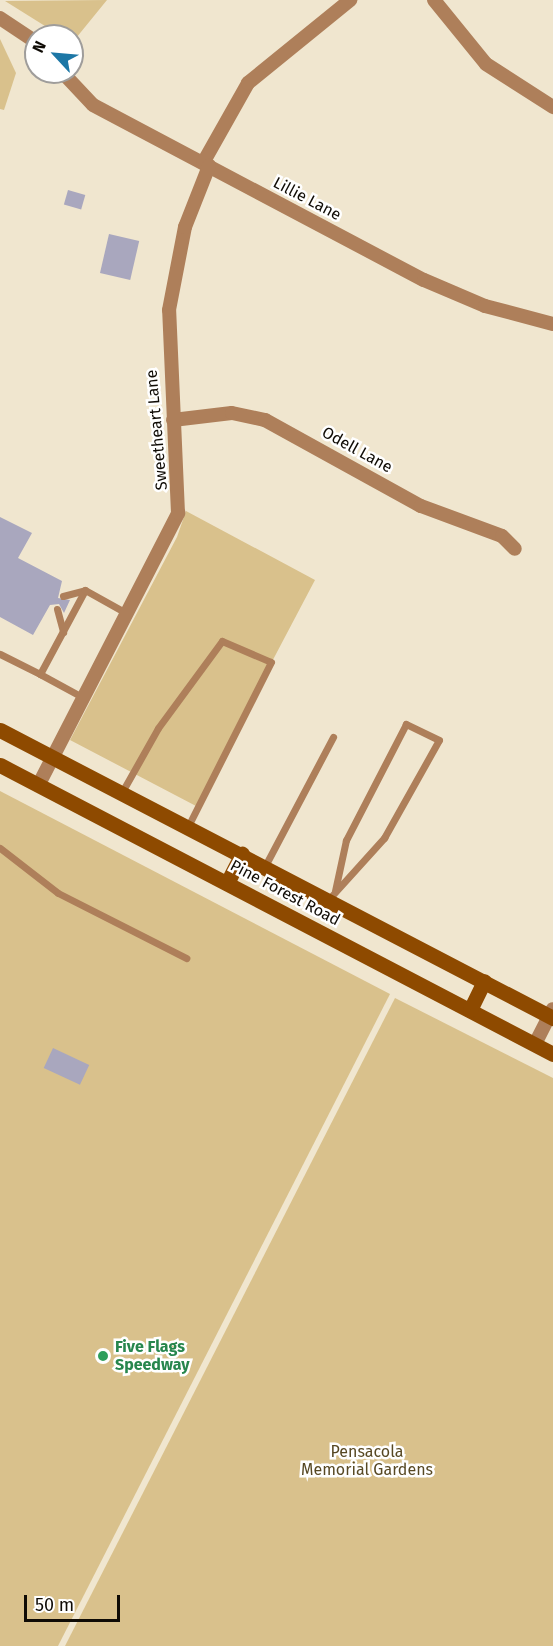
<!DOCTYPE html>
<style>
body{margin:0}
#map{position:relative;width:553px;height:1646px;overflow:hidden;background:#f0e6cf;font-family:"Fira Sans",sans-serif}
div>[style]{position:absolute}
.green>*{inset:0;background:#d9c18c}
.building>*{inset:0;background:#a9a7be;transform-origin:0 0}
.lane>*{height:7px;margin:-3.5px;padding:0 3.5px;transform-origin:3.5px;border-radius:3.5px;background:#ae7f5a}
.street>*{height:14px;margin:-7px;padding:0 7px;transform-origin:7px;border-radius:7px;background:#ae7f5a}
.secondary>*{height:15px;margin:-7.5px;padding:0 7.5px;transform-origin:7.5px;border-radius:7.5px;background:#8e4a00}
.dots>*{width:16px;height:16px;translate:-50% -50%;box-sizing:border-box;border:3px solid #fff;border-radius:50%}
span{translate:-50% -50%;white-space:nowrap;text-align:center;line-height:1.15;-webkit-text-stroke:5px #fff;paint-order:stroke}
.street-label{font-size:16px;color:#0f0b05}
.leisure-label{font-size:16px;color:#27864d;font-weight:700}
.left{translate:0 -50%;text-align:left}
.park-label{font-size:16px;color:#574823}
.north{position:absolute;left:24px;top:24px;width:60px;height:60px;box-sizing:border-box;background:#fff;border:2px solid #9f9d9b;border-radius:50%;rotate:296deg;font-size:16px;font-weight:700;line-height:24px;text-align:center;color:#0f0b05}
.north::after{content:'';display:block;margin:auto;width:21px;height:27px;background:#1d77a6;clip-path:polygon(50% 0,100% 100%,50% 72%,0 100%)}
.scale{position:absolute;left:24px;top:1595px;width:96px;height:27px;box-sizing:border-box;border:3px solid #0f0b05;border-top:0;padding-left:8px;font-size:18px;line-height:21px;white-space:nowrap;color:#0f0b05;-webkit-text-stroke:4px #fff;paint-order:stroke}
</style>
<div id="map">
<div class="green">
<i style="clip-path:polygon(107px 0,72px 43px,72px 36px,61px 36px,5px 1px)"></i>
<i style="clip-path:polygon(0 39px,16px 73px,4px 110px,0 109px)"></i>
<i style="clip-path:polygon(186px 511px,315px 580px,196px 806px,70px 740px,177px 537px)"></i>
<i style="clip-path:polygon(0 791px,390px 994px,58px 1646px,0 1646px)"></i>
<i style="clip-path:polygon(395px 998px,553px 1078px,553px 1646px,65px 1646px)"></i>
</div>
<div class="building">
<i style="left:68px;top:190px;width:18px;height:15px;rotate:16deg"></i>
<i style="left:109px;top:234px;width:31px;height:40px;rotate:13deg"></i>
<i style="clip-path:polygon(0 517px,32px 533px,18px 558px,62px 581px,58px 598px,70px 600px,64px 613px,59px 604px,50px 605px,33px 635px,0 617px)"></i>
<i style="left:53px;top:1048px;width:40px;height:22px;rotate:25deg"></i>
</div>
<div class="lane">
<i style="left:63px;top:596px;width:23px;rotate:-15deg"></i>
<i style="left:57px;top:609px;width:24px;rotate:75deg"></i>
<i style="left:0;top:654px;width:45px;rotate:26.6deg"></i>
<i style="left:84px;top:698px;width:50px;rotate:-151.4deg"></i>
<i style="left:40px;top:674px;width:95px;rotate:-61.8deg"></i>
<i style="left:85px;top:590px;width:49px;rotate:29.2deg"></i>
<i style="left:122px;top:792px;width:73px;rotate:-60.6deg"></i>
<i style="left:158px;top:728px;width:108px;rotate:-53.7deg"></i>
<i style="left:222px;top:641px;width:53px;rotate:23.2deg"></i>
<i style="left:271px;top:662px;width:184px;rotate:116.8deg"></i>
<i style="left:0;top:848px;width:73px;rotate:37.8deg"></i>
<i style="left:58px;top:893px;width:144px;rotate:26.9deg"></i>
<i style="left:265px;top:866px;width:146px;rotate:-62.2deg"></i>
<i style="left:328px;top:900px;width:84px;rotate:-47.9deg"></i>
<i style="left:384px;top:838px;width:112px;rotate:-60.7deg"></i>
<i style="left:439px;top:740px;width:37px;rotate:-154deg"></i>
<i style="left:406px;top:724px;width:131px;rotate:117.3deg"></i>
<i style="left:346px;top:840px;width:52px;rotate:102.2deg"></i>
</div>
<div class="street">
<i style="left:434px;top:0;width:82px;rotate:50.9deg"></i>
<i style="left:486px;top:64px;width:80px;rotate:32.7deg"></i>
<i style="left:0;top:18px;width:43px;rotate:33.7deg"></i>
<i style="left:62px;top:72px;width:45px;rotate:46.8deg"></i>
<i style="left:93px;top:105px;width:374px;rotate:27.9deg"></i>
<i style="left:424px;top:280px;width:66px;rotate:23.1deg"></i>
<i style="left:485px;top:306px;width:70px;rotate:14.8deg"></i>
<i style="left:203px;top:163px;width:92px;rotate:-60.6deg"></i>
<i style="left:248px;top:83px;width:132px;rotate:-39.1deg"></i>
<i style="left:173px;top:420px;width:59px;rotate:-6.8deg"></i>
<i style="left:232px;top:413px;width:34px;rotate:12deg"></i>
<i style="left:265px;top:420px;width:178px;rotate:28.9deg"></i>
<i style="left:421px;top:506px;width:86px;rotate:20.3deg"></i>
<i style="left:502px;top:536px;width:18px;rotate:45deg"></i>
<i style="left:39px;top:784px;width:305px;rotate:-62.8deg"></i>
<i style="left:178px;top:513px;width:203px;rotate:-92.5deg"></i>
<i style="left:169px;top:310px;width:85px;rotate:-79.1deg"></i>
<i style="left:185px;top:227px;width:66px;rotate:-68.5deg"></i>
<i style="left:535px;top:1044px;width:39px;rotate:-63deg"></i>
</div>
<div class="secondary">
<i style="left:0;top:730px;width:624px;rotate:27.51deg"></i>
<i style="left:0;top:765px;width:624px;rotate:27.59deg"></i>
<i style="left:227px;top:883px;width:33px;rotate:-63deg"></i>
<i style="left:470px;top:1010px;width:32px;rotate:-64deg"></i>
</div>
<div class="dots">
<i style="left:103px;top:1356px;background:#2e9e5b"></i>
</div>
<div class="street-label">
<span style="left:307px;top:199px;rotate:28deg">Lillie Lane</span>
<span style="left:157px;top:430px;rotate:-95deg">Sweetheart Lane</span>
<span style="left:357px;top:450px;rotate:29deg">Odell Lane</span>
<span style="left:285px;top:893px;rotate:28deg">Pine Forest Road</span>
</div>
<div class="leisure-label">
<span class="left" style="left:115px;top:1356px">Five Flags<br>Speedway</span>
</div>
<div class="park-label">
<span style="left:367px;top:1461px">Pensacola<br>Memorial Gardens</span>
</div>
<div class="north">N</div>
<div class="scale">50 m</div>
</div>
